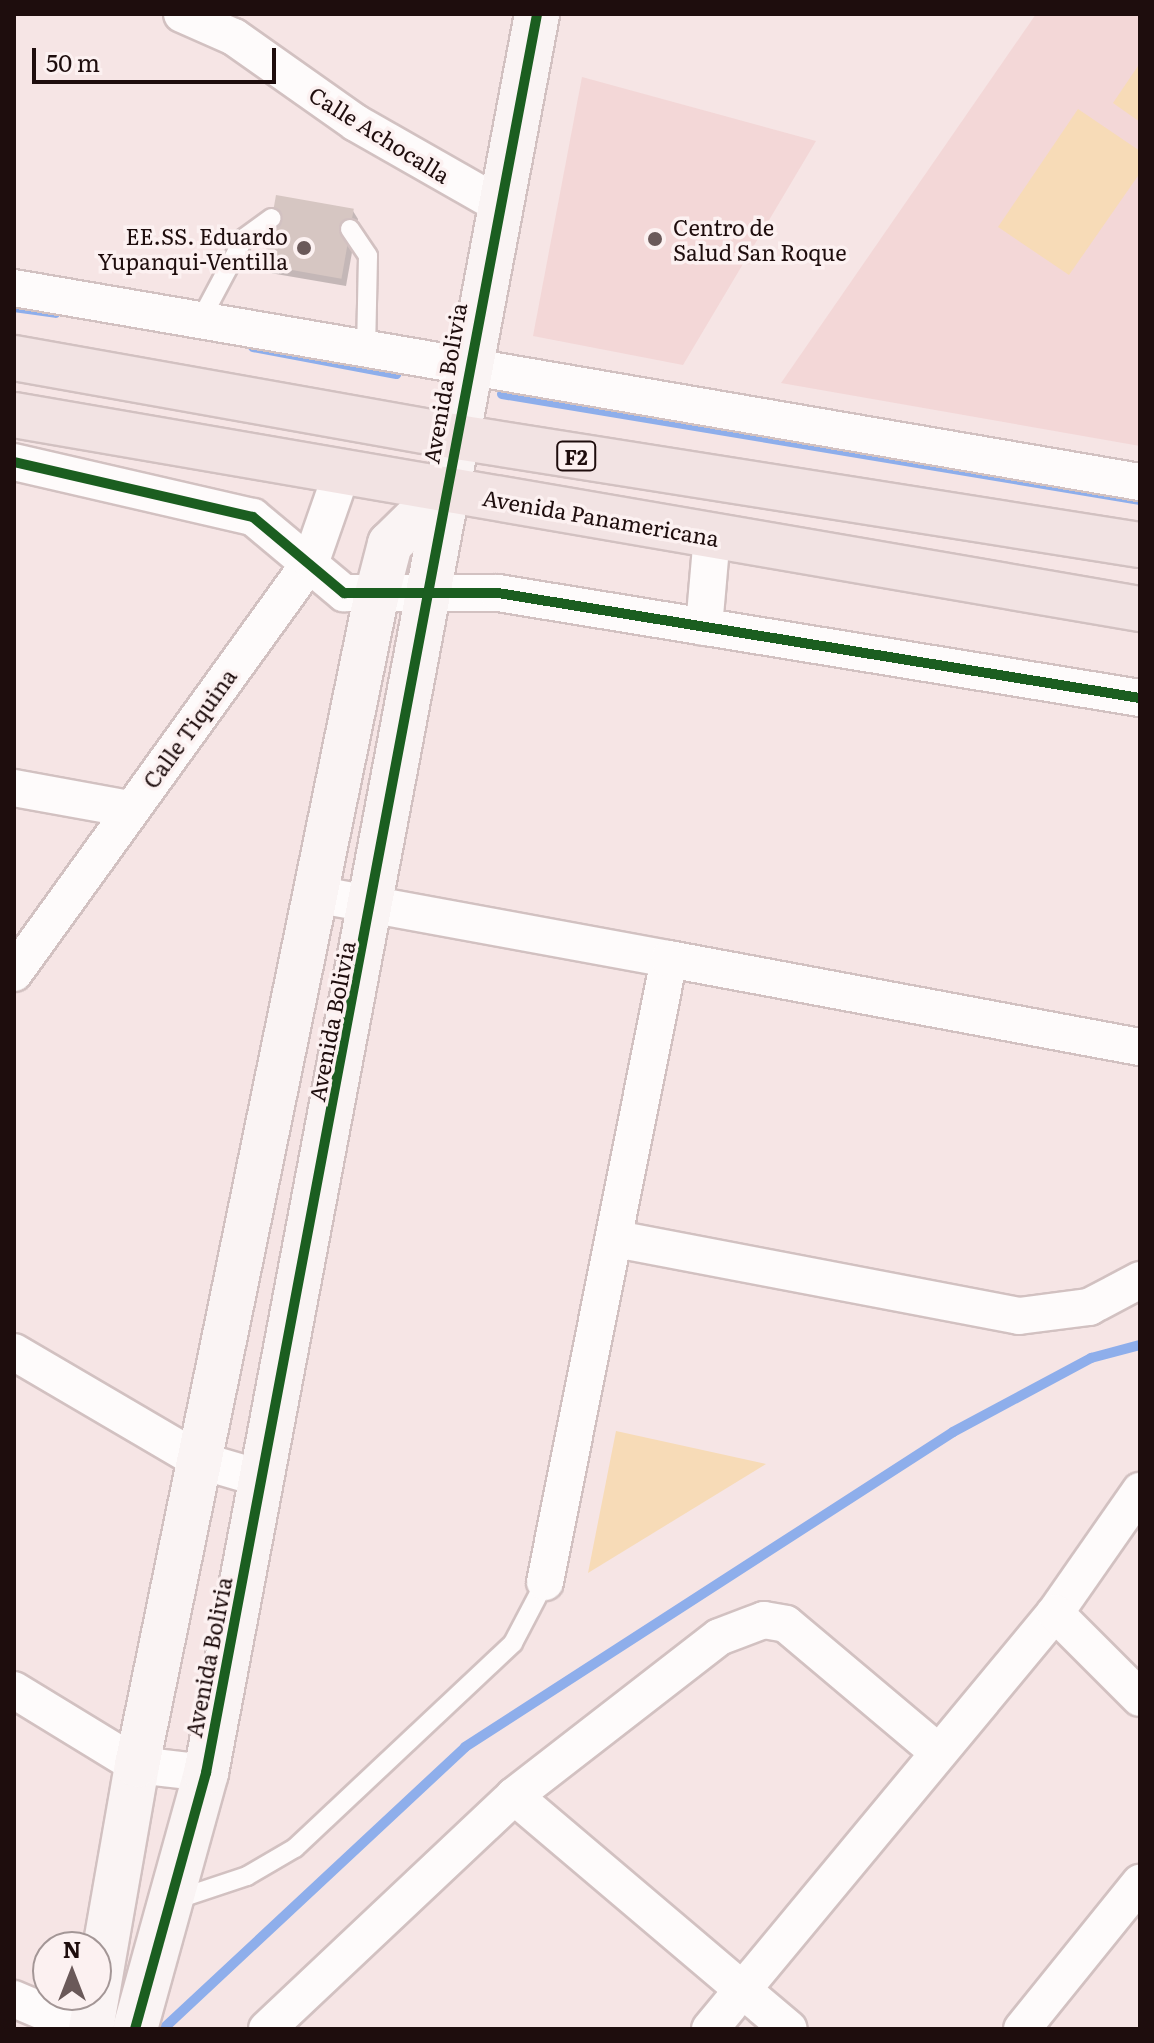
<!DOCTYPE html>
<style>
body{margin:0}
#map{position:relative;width:1154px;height:2043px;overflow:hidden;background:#f6e5e5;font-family:Literata,serif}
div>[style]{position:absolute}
.built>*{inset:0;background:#f3d7d7}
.green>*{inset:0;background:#f7dbb7}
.shadow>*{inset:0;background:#0003}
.stream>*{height:10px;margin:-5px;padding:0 5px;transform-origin:5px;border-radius:5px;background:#8eaeeb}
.building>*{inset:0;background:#d6c6c2;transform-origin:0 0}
.roads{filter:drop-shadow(2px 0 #d2c1c1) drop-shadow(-2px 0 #d2c1c1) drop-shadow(0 2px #d2c1c1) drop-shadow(0 -2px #d2c1c1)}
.lane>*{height:18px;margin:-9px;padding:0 9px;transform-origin:9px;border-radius:9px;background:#fefbfb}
.street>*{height:36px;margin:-18px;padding:0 18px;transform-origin:18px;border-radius:18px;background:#fefbfb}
.secondary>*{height:44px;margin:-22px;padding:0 22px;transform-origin:22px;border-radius:22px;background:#faf4f4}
.highway>*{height:44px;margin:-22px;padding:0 22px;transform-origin:22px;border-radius:22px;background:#f2e3e3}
.cycleway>*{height:10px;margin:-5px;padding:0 5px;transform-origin:5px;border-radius:5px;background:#1b5e20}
.dots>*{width:22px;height:22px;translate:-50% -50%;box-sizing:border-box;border:4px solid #fcf1f1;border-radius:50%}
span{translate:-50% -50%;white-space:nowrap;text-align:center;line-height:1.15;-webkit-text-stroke:7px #fcf1f1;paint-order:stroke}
.shield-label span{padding:2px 6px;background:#fcf1f1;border:2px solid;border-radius:6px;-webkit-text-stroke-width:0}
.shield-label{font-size:20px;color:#1e0d0d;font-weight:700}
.street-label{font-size:22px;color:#1e0d0d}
.poi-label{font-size:22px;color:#1e0d0d}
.left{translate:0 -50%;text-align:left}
.right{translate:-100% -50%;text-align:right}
.frame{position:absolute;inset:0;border:16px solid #1e0d0d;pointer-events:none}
.north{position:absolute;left:32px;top:1931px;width:80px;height:80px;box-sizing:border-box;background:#fcf1f1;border:2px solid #a39696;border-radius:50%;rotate:0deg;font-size:22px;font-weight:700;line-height:32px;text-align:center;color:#1e0d0d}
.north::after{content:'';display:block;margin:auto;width:28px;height:36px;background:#6a5959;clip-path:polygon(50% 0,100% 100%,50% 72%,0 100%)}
.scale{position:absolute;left:32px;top:48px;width:244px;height:36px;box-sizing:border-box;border:4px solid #1e0d0d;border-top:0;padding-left:10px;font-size:24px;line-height:28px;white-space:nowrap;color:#1e0d0d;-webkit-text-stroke:6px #fcf1f1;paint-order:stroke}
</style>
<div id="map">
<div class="built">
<i style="clip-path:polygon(1036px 14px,1140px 14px,1140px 446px,781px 383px)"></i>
<i style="clip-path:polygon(582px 77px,816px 141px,683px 365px,533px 336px)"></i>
</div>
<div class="green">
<i style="clip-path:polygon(1140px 63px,1140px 122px,1113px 103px)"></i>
<i style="clip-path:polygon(1078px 109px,1140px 151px,1140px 173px,1069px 275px,998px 227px)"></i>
<i style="clip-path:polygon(616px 1431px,766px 1464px,588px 1573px)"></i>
</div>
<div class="shadow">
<i style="clip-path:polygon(353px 211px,358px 219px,346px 286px,270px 273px,265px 264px)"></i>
</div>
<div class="stream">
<i style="left:14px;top:307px;width:42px;rotate:8.1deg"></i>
<i style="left:253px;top:347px;width:146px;rotate:10.7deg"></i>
<i style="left:502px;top:394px;width:647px;rotate:9.43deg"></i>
<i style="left:163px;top:2029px;width:413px;rotate:-43deg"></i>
<i style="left:465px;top:1747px;width:581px;rotate:-32.84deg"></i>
<i style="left:953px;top:1432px;width:157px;rotate:-28.2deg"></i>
<i style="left:1091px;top:1358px;width:51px;rotate:-14.9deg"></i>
</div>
<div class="building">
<i style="left:276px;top:195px;width:79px;height:71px;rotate:10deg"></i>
</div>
<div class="roads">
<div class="lane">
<i style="left:350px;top:229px;width:32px;rotate:56deg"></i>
<i style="left:368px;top:256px;width:92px;rotate:91.2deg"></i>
<i style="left:201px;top:319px;width:92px;rotate:-62deg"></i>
<i style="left:244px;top:238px;width:34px;rotate:-36deg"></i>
<i style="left:175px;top:1900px;width:76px;rotate:-18.4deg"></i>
<i style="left:247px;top:1876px;width:56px;rotate:-30.3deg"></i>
<i style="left:295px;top:1848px;width:299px;rotate:-43.2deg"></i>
<i style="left:513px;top:1643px;width:69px;rotate:-62.3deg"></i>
</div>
<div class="street">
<i style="left:182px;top:14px;width:57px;rotate:23.9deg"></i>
<i style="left:234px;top:37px;width:149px;rotate:35.2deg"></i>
<i style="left:356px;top:123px;width:163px;rotate:29.7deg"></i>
<i style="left:14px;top:288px;width:1143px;rotate:9.78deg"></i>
<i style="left:14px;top:462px;width:245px;rotate:13deg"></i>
<i style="left:253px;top:517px;width:119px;rotate:39.9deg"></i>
<i style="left:344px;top:593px;width:154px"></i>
<i style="left:498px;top:593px;width:651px;rotate:9.29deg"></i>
<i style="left:704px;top:627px;width:91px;rotate:-85deg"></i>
<i style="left:14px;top:788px;width:117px;rotate:10.3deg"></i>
<i style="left:320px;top:895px;width:355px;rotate:10.4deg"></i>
<i style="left:14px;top:973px;width:508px;rotate:-54.21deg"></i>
<i style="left:311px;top:561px;width:94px;rotate:-70.8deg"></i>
<i style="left:616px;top:1239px;width:410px;rotate:10.8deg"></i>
<i style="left:1019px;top:1316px;width:71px;rotate:-7.3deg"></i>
<i style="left:1089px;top:1307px;width:58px;rotate:-27.9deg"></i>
<i style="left:14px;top:1352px;width:213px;rotate:30.4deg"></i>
<i style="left:198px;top:1460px;width:68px;rotate:16.3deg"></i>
<i style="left:545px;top:1582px;width:635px;rotate:-78.74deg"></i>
<i style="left:669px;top:959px;width:479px;rotate:10.6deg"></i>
<i style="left:1055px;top:1613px;width:149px;rotate:-55.1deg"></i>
<i style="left:14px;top:1690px;width:144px;rotate:31.4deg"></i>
<i style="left:137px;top:1765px;width:69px;rotate:6.6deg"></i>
<i style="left:514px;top:1796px;width:360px;rotate:40.3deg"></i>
<i style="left:14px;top:1999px;width:77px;rotate:22.9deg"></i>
<i style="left:267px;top:2029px;width:340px;rotate:-43.3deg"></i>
<i style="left:514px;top:1796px;width:259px;rotate:-37.8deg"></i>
<i style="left:719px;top:1637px;width:48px;rotate:-20.7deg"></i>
<i style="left:764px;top:1620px;width:22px;rotate:10deg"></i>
<i style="left:786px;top:1624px;width:197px;rotate:40.1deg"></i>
<i style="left:710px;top:2029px;width:540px;rotate:-50.33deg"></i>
<i style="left:1055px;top:1613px;width:120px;rotate:45deg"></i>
<i style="left:1022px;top:2029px;width:188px;rotate:-51.1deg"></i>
</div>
<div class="secondary">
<i style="left:91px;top:2029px;width:268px;rotate:-80.1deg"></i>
<i style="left:137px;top:1765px;width:1191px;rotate:-78.43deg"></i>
<i style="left:376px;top:598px;width:56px;rotate:-75.5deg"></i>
<i style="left:390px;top:544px;width:77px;rotate:-44.5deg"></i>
<i style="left:135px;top:2029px;width:266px;rotate:-74.5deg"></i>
<i style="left:206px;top:1773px;width:1790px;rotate:-79.34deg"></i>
</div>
<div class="highway">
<i style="left:14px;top:358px;width:450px;rotate:10.1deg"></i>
<i style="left:457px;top:437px;width:691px;rotate:8.99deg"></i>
<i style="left:14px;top:415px;width:1143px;rotate:9.78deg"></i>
</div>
</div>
<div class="cycleway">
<i style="left:14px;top:462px;width:245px;rotate:13deg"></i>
<i style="left:253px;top:517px;width:119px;rotate:39.9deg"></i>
<i style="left:344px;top:593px;width:154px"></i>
<i style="left:498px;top:593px;width:651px;rotate:9.29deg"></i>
<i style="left:135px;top:2029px;width:266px;rotate:-74.5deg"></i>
<i style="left:206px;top:1773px;width:1790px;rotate:-79.34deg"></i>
</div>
<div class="dots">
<i style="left:655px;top:239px;background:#6a5959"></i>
<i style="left:304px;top:248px;background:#6a5959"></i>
</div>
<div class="shield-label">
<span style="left:576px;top:456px">F2</span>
</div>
<div class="street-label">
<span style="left:380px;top:134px;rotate:32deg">Calle Achocalla</span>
<span style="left:444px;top:383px;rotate:-80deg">Avenida Bolivia</span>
<span style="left:601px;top:517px;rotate:10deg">Avenida Panamericana</span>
<span style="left:189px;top:728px;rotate:-54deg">Calle Tiquina</span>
<span style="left:331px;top:1021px;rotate:-79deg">Avenida Bolivia</span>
<span style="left:208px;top:1657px;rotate:-79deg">Avenida Bolivia</span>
</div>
<div class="poi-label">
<span class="left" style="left:673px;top:239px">Centro de<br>Salud San Roque</span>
<span class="right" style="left:288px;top:248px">EE.SS. Eduardo<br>Yupanqui-Ventilla</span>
</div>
<div class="frame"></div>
<div class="north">N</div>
<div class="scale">50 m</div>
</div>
